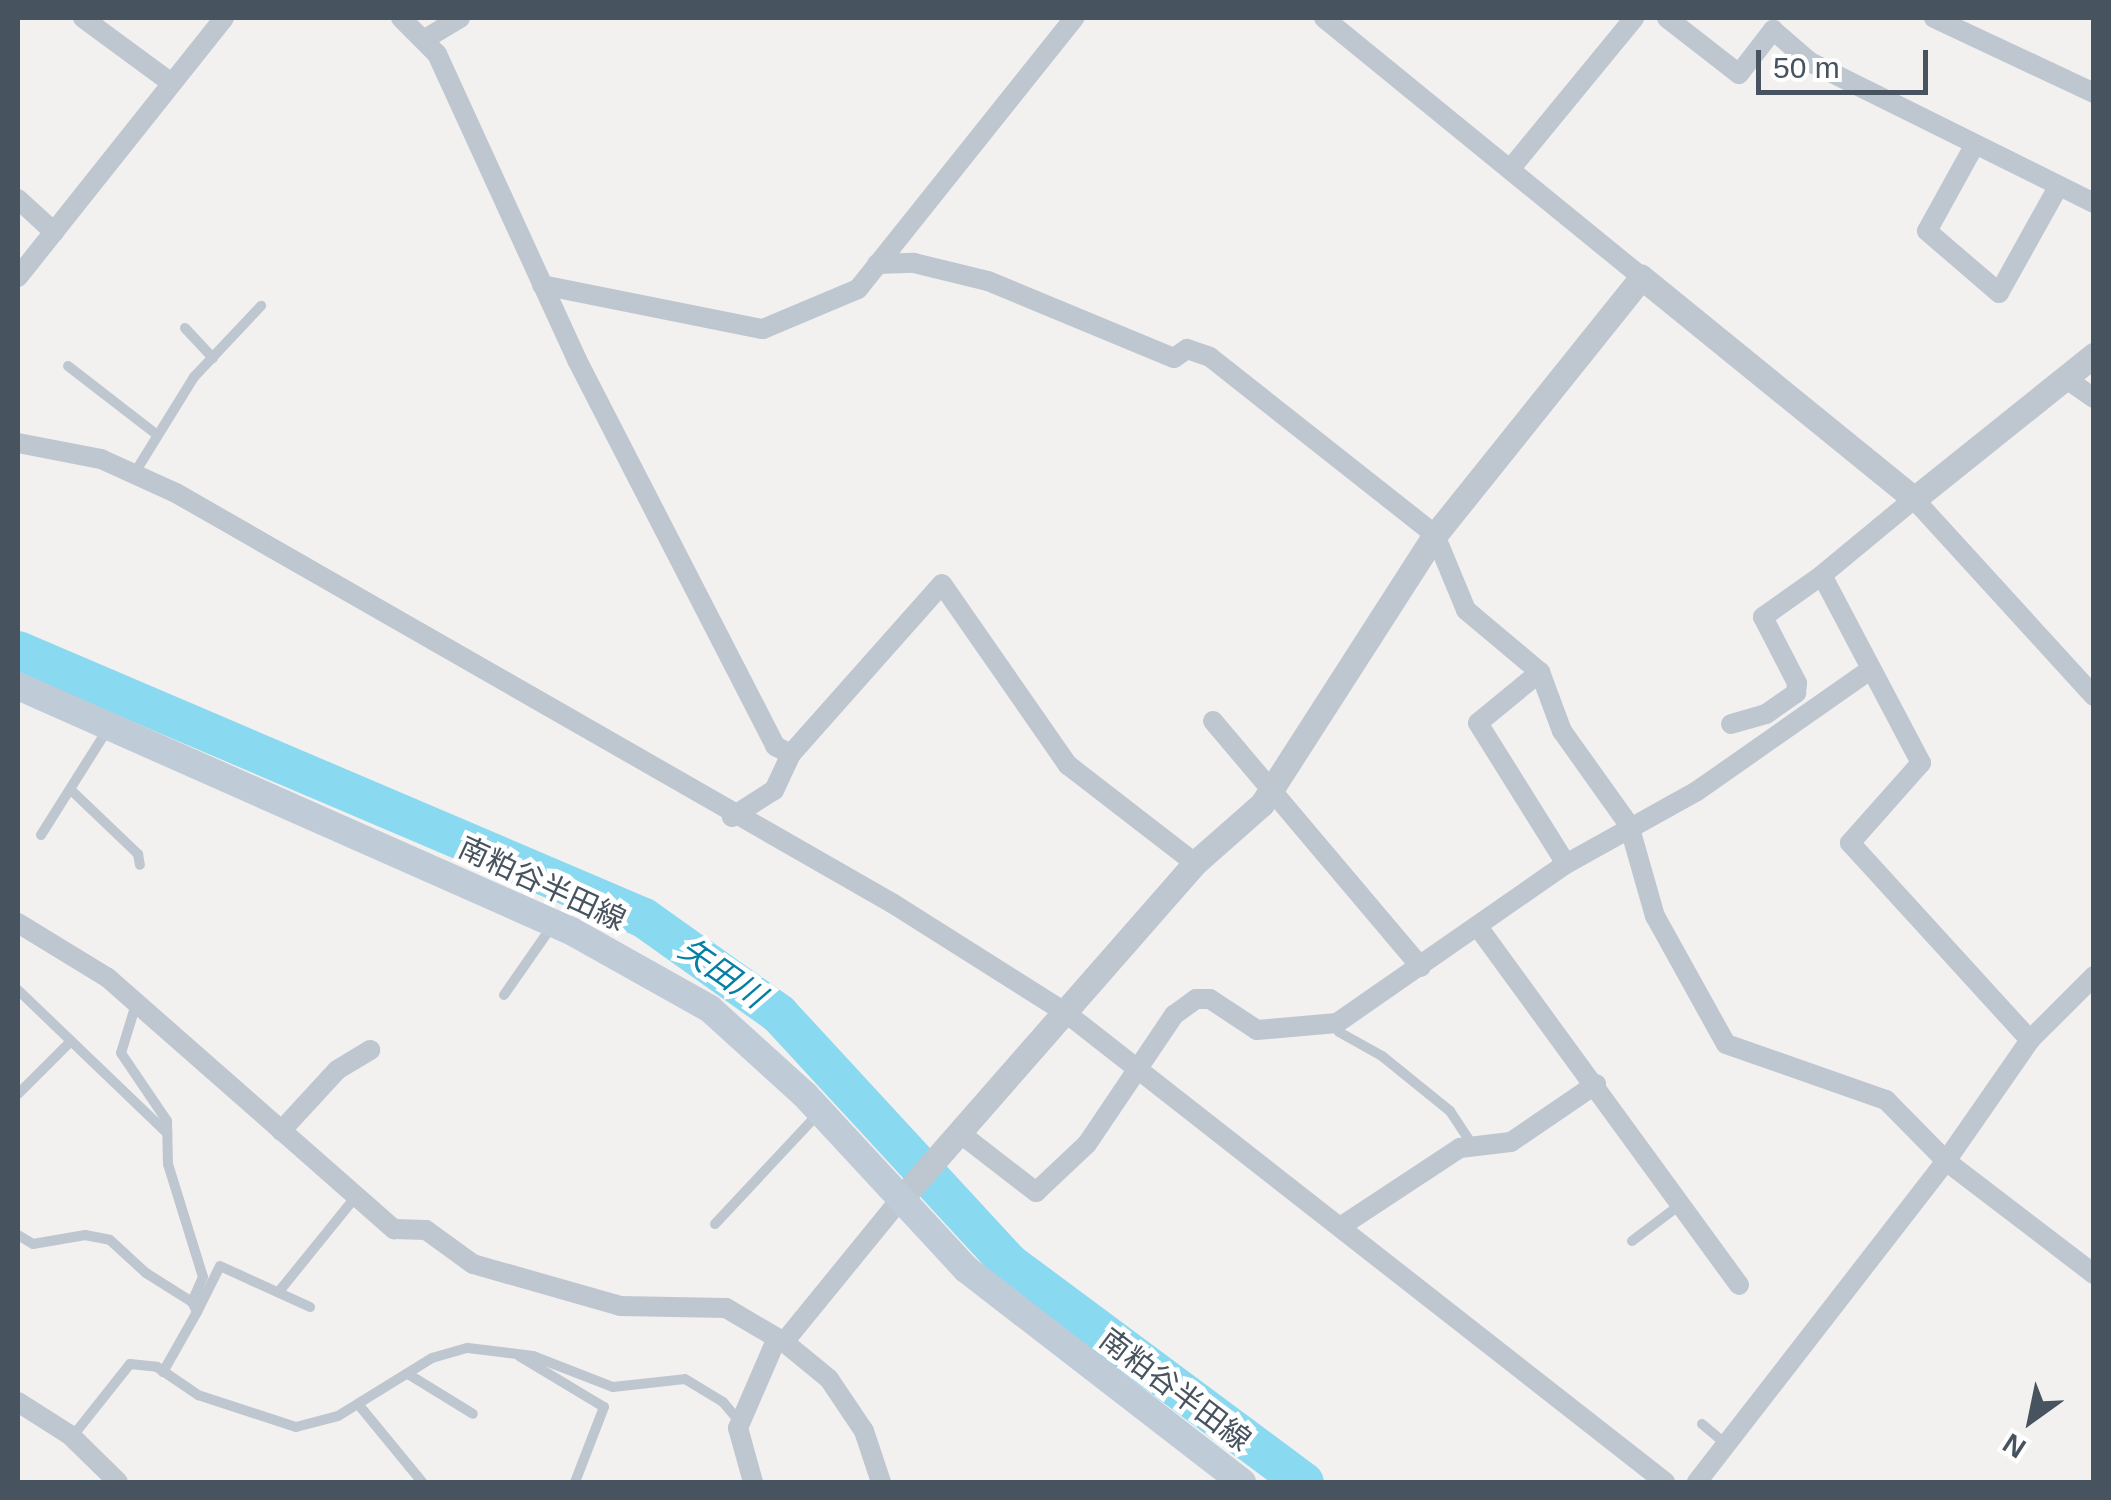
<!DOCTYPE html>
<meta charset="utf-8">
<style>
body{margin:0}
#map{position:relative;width:2111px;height:1500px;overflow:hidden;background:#f3f0f0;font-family:Arial,"Noto Sans JP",sans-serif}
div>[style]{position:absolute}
.river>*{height:40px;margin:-20px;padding:0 20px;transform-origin:20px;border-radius:20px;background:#89d9f1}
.service>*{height:10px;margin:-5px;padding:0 5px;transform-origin:5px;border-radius:5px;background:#bec7d0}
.minor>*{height:20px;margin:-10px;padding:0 10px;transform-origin:10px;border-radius:10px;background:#bec7d0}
.tertiary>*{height:25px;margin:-12.5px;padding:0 12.5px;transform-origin:12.5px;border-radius:12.5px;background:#bec7d0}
.secondary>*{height:28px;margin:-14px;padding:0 14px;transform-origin:14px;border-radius:14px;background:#c0cbd8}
span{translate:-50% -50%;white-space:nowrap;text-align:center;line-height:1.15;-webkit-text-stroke:9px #fff;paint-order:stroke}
.street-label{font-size:30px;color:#47535f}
.water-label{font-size:32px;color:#067fa4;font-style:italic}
.frame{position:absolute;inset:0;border:20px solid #47535f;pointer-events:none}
.north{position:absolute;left:1981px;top:1370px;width:100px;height:100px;-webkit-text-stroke:8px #fff;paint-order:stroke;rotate:213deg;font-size:28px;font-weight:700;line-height:40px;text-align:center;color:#47535f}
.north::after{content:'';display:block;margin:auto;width:35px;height:45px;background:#47535f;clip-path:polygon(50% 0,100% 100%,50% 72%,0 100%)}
.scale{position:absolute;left:1756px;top:50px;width:172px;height:45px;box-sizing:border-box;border:5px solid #47535f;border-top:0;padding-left:12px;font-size:30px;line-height:35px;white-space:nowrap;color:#47535f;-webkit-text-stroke:8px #fff;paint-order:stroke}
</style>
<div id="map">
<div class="river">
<i style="left:18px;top:651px;width:681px;rotate:23.1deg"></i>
<i style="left:644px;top:918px;width:166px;rotate:35.4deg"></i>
<i style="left:779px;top:1014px;width:340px;rotate:47.3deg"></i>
<i style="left:1010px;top:1264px;width:366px;rotate:36.6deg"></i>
</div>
<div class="service">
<i style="left:185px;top:328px;width:41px;rotate:47deg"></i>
<i style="left:68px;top:366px;width:111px;rotate:37.7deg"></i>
<i style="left:134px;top:474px;width:114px;rotate:-58.3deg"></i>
<i style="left:194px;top:377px;width:98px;rotate:-46.7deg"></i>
<i style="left:71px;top:790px;width:93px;rotate:43.7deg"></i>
<i style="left:138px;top:854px;width:11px;rotate:80deg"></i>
<i style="left:41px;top:835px;width:124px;rotate:-57.8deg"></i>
<i style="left:18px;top:990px;width:207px;rotate:43.8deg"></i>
<i style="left:504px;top:995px;width:84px;rotate:-55.2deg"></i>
<i style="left:136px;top:1004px;width:51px;rotate:107deg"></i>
<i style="left:121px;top:1053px;width:82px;rotate:55.9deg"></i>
<i style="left:167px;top:1121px;width:43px;rotate:88.7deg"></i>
<i style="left:168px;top:1164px;width:118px;rotate:72.8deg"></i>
<i style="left:203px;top:1277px;width:27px;rotate:114deg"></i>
<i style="left:192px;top:1302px;width:11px;rotate:63deg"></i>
<i style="left:197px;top:1312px;width:69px;rotate:119.5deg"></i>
<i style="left:1337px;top:1023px;width:9px;rotate:77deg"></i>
<i style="left:1339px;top:1032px;width:49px;rotate:29.2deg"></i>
<i style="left:1382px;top:1056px;width:87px;rotate:39deg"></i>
<i style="left:1450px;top:1111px;width:42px;rotate:56.7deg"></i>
<i style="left:18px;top:1094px;width:74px;rotate:-45deg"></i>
<i style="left:715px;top:1224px;width:149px;rotate:-46.9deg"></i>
<i style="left:18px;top:1235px;width:17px;rotate:31deg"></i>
<i style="left:33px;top:1244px;width:53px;rotate:-9.8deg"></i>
<i style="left:85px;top:1235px;width:25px;rotate:11deg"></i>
<i style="left:110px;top:1240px;width:49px;rotate:42.5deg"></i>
<i style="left:146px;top:1273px;width:54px;rotate:32.2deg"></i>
<i style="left:1632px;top:1241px;width:61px;rotate:-37.1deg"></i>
<i style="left:281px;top:1289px;width:114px;rotate:-51deg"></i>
<i style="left:197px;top:1312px;width:51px;rotate:-63.4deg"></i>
<i style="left:220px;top:1266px;width:99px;rotate:24.5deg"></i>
<i style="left:519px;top:1356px;width:99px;rotate:31deg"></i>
<i style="left:604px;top:1407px;width:80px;rotate:111.1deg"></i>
<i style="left:408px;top:1374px;width:76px;rotate:31.6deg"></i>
<i style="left:358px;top:1404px;width:101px;rotate:50.6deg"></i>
<i style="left:1702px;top:1424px;width:30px;rotate:40deg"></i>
<i style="left:72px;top:1437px;width:93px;rotate:-51.5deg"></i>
<i style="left:130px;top:1364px;width:27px;rotate:6deg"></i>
<i style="left:157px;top:1367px;width:50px;rotate:34.3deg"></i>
<i style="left:198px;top:1395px;width:103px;rotate:18.1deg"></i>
<i style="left:296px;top:1427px;width:43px;rotate:-14.7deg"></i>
<i style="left:338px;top:1416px;width:110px;rotate:-31.7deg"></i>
<i style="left:432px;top:1358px;width:37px;rotate:-16deg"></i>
<i style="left:468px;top:1348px;width:65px;rotate:7deg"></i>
<i style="left:533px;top:1356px;width:86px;rotate:21.2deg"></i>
<i style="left:613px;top:1387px;width:72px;rotate:-6.3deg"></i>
<i style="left:685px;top:1379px;width:44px;rotate:31.2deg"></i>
<i style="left:723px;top:1402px;width:25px;rotate:50deg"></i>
</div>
<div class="minor">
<i style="left:83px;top:18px;width:108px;rotate:36.3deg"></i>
<i style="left:401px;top:18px;width:51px;rotate:45deg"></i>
<i style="left:437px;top:54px;width:337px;rotate:65.4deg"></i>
<i style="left:577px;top:360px;width:434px;rotate:62.8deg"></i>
<i style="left:775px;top:746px;width:18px;rotate:27deg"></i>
<i style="left:791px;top:754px;width:40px;rotate:115deg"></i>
<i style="left:774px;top:790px;width:50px;rotate:147.3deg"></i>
<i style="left:1324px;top:18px;width:408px;rotate:39.2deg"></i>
<i style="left:1667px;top:18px;width:91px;rotate:37.9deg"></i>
<i style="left:1739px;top:74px;width:56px;rotate:-52.3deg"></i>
<i style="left:1773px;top:30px;width:49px;rotate:40.9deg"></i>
<i style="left:1810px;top:62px;width:317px;rotate:26.4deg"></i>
<i style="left:1934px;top:18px;width:177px;rotate:25.1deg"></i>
<i style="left:425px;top:39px;width:41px;rotate:-31deg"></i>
<i style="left:1974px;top:146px;width:97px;rotate:118.9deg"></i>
<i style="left:1927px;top:231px;width:95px;rotate:40.7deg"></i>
<i style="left:1999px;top:293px;width:121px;rotate:-60.9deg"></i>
<i style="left:1511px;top:168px;width:194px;rotate:-50.6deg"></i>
<i style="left:18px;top:199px;width:49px;rotate:42.5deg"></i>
<i style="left:877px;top:264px;width:37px;rotate:-2deg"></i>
<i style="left:914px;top:263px;width:76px;rotate:13.7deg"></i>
<i style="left:988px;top:281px;width:201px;rotate:22.5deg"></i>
<i style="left:1174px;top:358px;width:16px;rotate:-35deg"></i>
<i style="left:1187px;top:349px;width:24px;rotate:19deg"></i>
<i style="left:1210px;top:357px;width:287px;rotate:38.3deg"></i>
<i style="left:1435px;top:535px;width:81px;rotate:67.5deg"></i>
<i style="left:1466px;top:610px;width:97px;rotate:40deg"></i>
<i style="left:1540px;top:672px;width:63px;rotate:69.6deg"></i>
<i style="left:1562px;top:731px;width:115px;rotate:54.5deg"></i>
<i style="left:1629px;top:825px;width:95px;rotate:74.1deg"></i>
<i style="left:1655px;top:916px;width:146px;rotate:61deg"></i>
<i style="left:1726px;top:1044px;width:170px;rotate:19.3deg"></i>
<i style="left:1886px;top:1100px;width:86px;rotate:45.5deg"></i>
<i style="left:1946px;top:1161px;width:186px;rotate:37.4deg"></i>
<i style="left:18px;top:277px;width:331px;rotate:-51.5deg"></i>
<i style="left:542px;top:285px;width:225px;rotate:11.3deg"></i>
<i style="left:763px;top:329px;width:103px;rotate:-22.8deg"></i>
<i style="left:858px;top:289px;width:347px;rotate:-51.4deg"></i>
<i style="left:2068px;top:380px;width:32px;rotate:35deg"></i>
<i style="left:18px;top:443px;width:85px;rotate:10.9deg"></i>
<i style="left:101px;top:459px;width:82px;rotate:24.4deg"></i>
<i style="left:176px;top:493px;width:825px;rotate:29.8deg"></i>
<i style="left:892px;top:903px;width:206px;rotate:32.3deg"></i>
<i style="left:1066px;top:1013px;width:761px;rotate:38.06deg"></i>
<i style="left:1540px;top:672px;width:80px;rotate:140.6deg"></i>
<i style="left:1478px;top:723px;width:166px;rotate:58deg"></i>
<i style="left:1213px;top:721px;width:322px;rotate:49.8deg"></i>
<i style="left:1731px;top:724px;width:36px;rotate:-16deg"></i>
<i style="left:1766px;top:714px;width:37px;rotate:-35deg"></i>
<i style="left:1796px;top:693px;width:10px;rotate:-84deg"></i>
<i style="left:1797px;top:683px;width:74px;rotate:-117.3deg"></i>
<i style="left:1763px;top:617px;width:72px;rotate:-35.4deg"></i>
<i style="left:791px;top:754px;width:227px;rotate:-48.4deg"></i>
<i style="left:942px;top:584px;width:221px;rotate:55.2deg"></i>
<i style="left:1068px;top:765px;width:160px;rotate:37.7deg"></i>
<i style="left:18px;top:923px;width:105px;rotate:31.4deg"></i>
<i style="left:108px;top:978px;width:381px;rotate:41.3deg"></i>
<i style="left:394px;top:1229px;width:32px;rotate:2deg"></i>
<i style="left:426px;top:1230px;width:58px;rotate:35.9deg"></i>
<i style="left:473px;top:1264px;width:153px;rotate:15.9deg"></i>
<i style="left:620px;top:1306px;width:106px;rotate:1.1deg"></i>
<i style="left:726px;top:1308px;width:67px;rotate:30.4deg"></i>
<i style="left:784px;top:1342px;width:58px;rotate:39.4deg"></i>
<i style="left:829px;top:1379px;width:63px;rotate:56.1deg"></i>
<i style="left:864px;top:1431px;width:54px;rotate:71.6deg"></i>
<i style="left:1478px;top:927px;width:443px;rotate:53.9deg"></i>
<i style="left:2030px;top:1040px;width:267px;rotate:-132.4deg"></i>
<i style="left:1850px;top:843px;width:107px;rotate:-48.4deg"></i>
<i style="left:1921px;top:763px;width:212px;rotate:-117.8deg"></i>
<i style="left:1822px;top:575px;width:119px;rotate:-39.6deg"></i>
<i style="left:1914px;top:499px;width:267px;rotate:47.6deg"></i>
<i style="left:281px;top:1131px;width:83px;rotate:-47.4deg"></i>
<i style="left:337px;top:1070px;width:39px;rotate:-31deg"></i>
<i style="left:961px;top:1134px;width:95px;rotate:37.7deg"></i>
<i style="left:1036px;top:1192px;width:70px;rotate:-43.3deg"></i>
<i style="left:1087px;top:1144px;width:156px;rotate:-56deg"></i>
<i style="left:1174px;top:1015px;width:27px;rotate:-36deg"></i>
<i style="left:1196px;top:999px;width:14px"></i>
<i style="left:1210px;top:999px;width:56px;rotate:33.4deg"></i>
<i style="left:1257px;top:1030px;width:80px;rotate:-5deg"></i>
<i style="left:1337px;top:1023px;width:279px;rotate:-34.8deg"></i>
<i style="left:1566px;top:864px;width:150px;rotate:-29.1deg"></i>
<i style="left:1697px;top:791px;width:211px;rotate:-35deg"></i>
<i style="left:1340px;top:1227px;width:144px;rotate:-33.4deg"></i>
<i style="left:1460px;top:1148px;width:51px;rotate:-6.7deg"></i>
<i style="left:1511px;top:1142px;width:103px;rotate:-34.3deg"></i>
<i style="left:784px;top:1342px;width:183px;rotate:-50.8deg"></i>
<i style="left:18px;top:1402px;width:62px;rotate:32.4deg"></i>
<i style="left:70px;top:1435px;width:67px;rotate:44.4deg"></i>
<i style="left:753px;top:1482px;width:56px;rotate:-105.5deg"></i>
<i style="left:738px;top:1428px;width:98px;rotate:-66.6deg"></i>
<i style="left:1697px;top:1482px;width:406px;rotate:-52.2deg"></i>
<i style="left:1946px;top:1161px;width:147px;rotate:-55.2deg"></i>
<i style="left:2030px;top:1040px;width:91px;rotate:-45deg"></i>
</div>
<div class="tertiary">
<i style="left:1640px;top:276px;width:353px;rotate:39.1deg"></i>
<i style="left:1914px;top:499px;width:231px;rotate:-38.7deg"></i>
<i style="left:900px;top:1200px;width:448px;rotate:-48.8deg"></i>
<i style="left:1195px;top:863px;width:89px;rotate:-41.4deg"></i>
<i style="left:1262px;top:804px;width:320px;rotate:-57.3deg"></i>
<i style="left:1435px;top:535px;width:329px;rotate:-51.3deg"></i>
</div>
<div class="secondary">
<i style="left:18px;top:686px;width:607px;rotate:23.9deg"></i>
<i style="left:573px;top:932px;width:157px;rotate:29.3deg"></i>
<i style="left:710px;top:1009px;width:128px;rotate:42.2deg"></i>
<i style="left:805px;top:1095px;width:237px;rotate:47.2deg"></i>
<i style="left:966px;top:1269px;width:349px;rotate:37.7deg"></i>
</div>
<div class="street-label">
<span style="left:542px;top:884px;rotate:25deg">南粕谷半田線</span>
<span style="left:1175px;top:1390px;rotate:37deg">南粕谷半田線</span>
</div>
<div class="water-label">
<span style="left:722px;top:973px;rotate:35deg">矢田川</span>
</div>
<div class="frame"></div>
<div class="north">N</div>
<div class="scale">50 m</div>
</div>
